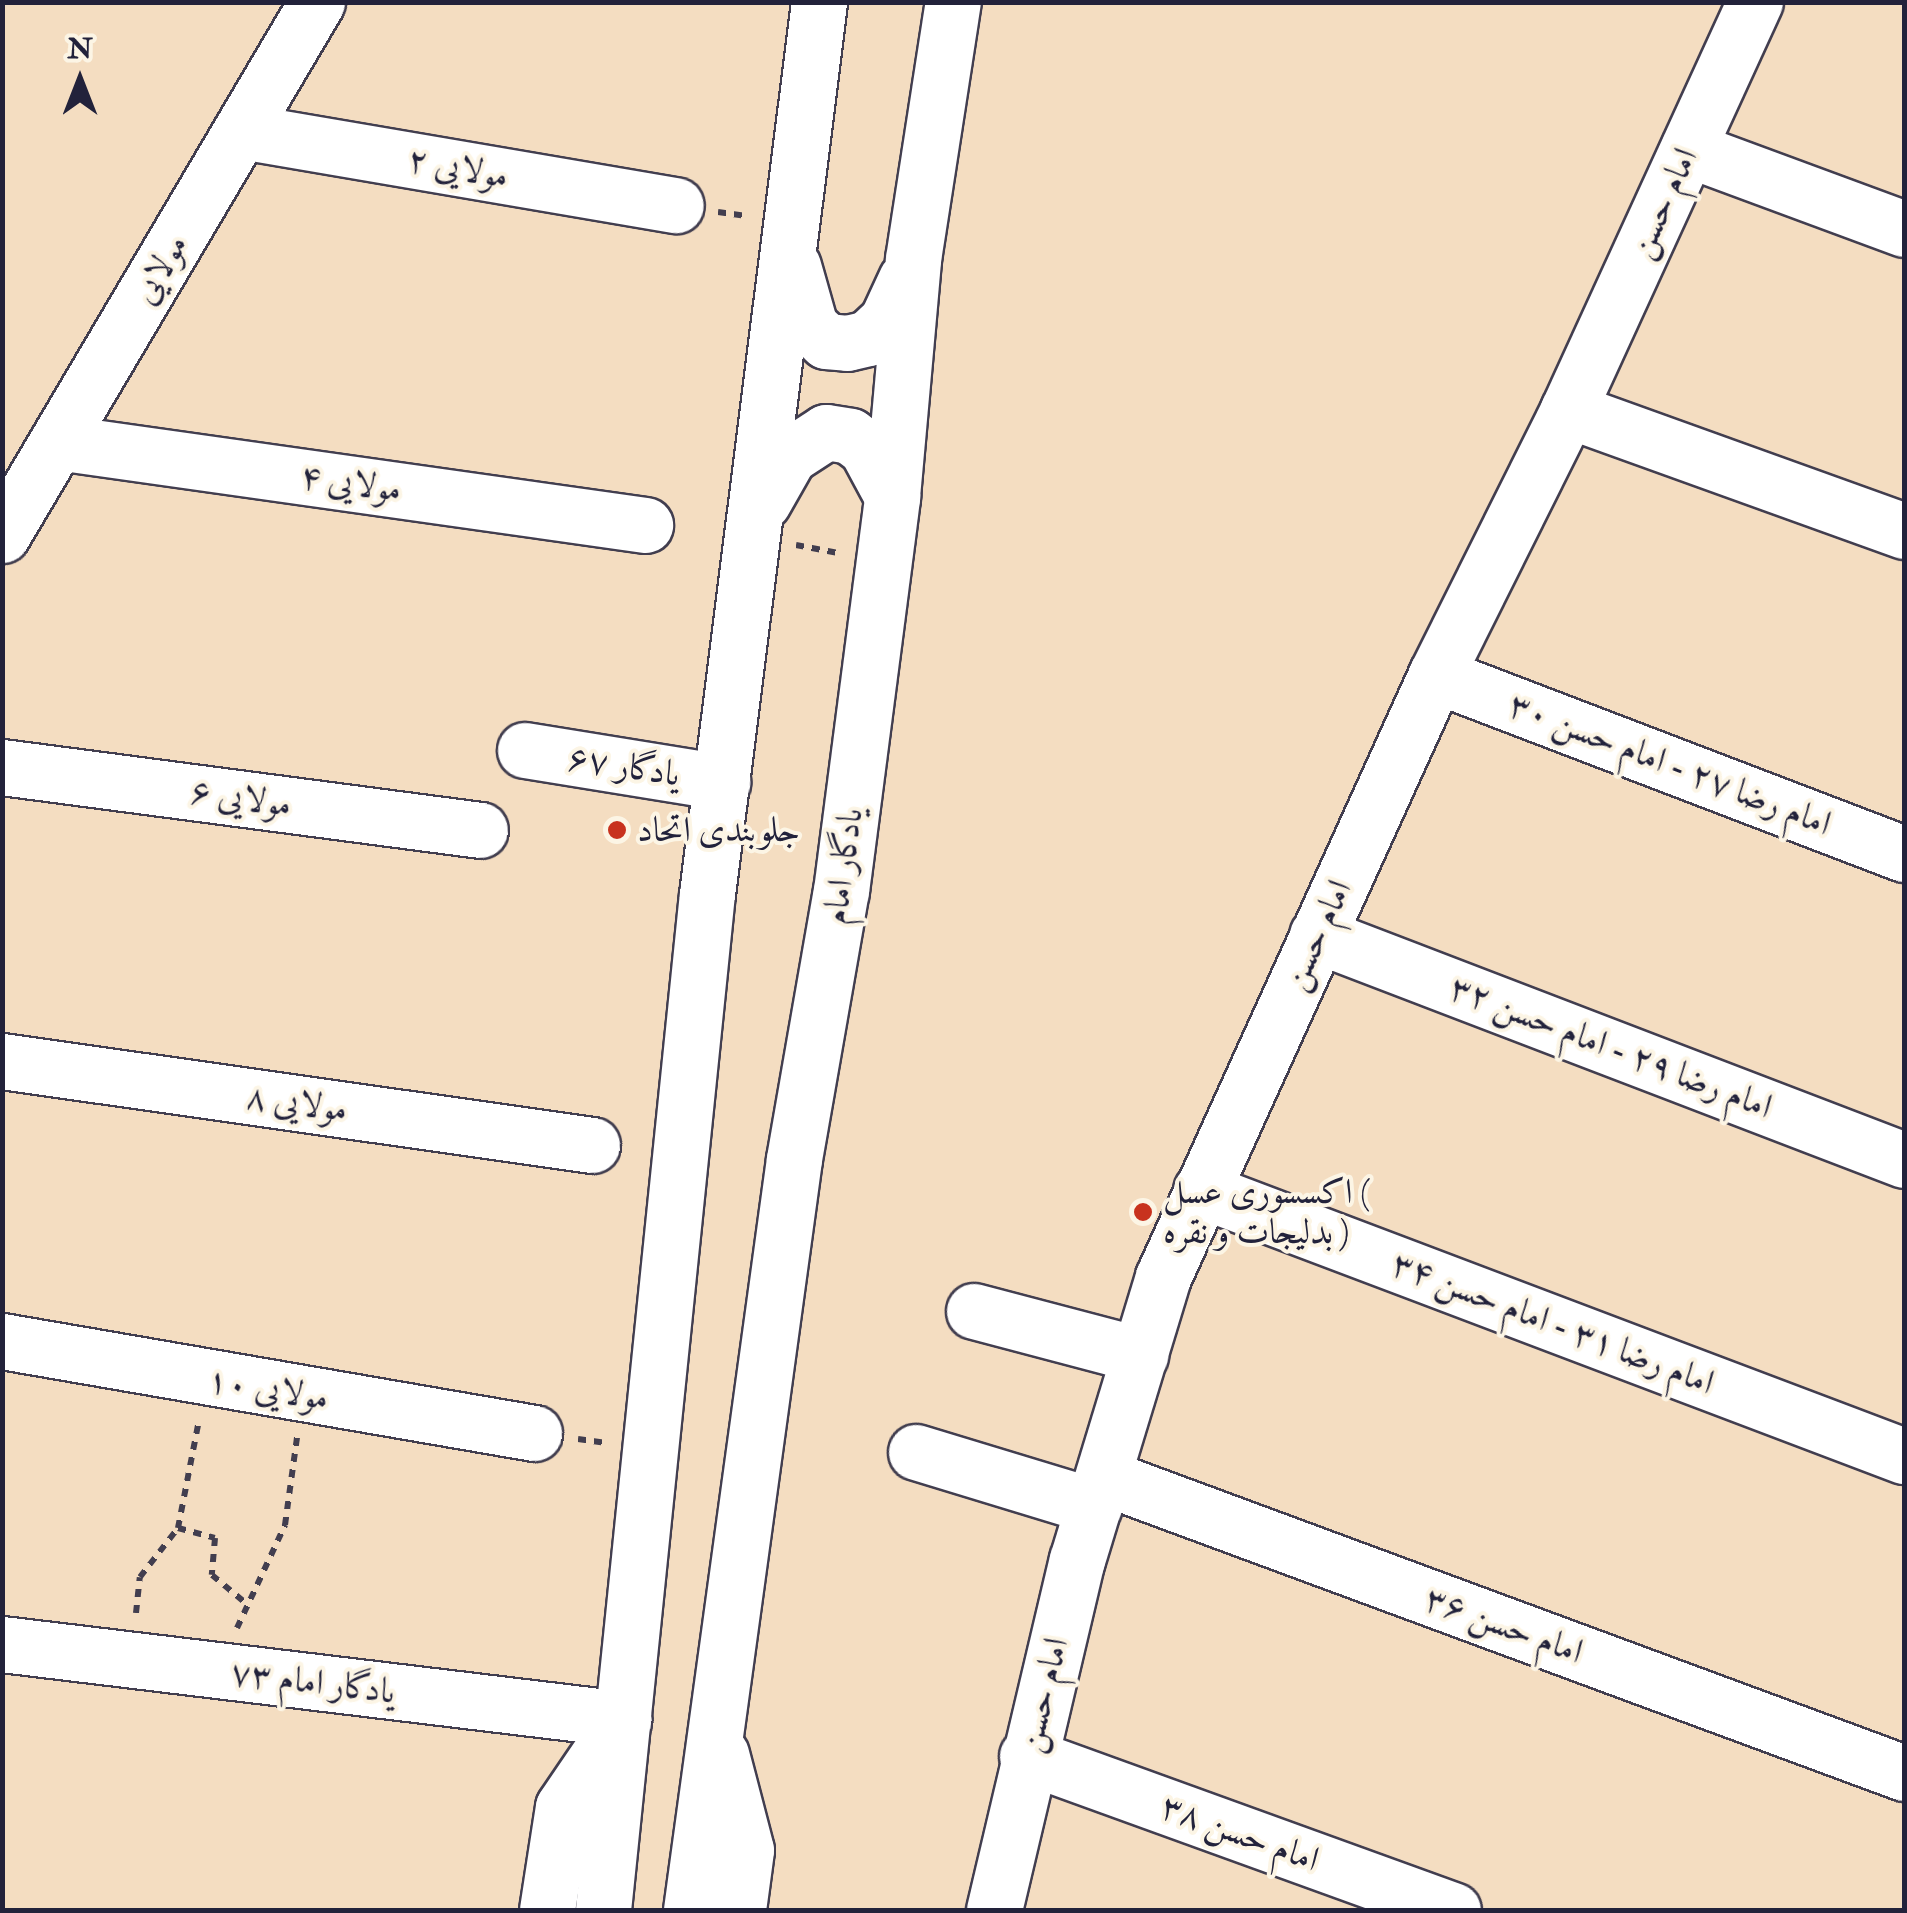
<!DOCTYPE html>
<meta charset="utf-8">
<style>
body{margin:0}
#map{position:relative;width:1907px;height:1913px;overflow:hidden;background:#f4ddc1;font-family:"IM FELL Double Pica",Amiri,serif}
div>[style]{position:absolute}
.path>*{height:6px;margin-top:-3px;transform-origin:0;background:repeating-linear-gradient(90deg,#423e4f 0 8px,transparent 0 16px)}
.roads{filter:drop-shadow(2px 0 #423e4f) drop-shadow(-2px 0 #423e4f) drop-shadow(0 2px #423e4f) drop-shadow(0 -2px #423e4f)}
.minor>*{height:55px;margin:-27.5px;padding:0 27.5px;transform-origin:27.5px;border-radius:27.5px;background:#fff}
.major>*{height:55px;margin:-27.5px;padding:0 27.5px;transform-origin:27.5px;border-radius:27.5px;background:#fff}
.dots>*{width:28px;height:28px;translate:-50% -50%;box-sizing:border-box;border:5px solid #fcf5e5;border-radius:50%}
span{translate:-50% -50%;white-space:nowrap;text-align:center;line-height:1.15;-webkit-text-stroke:8px #fcf5e5;paint-order:stroke}
.street-label{font-size:35px;color:#22223b}
.poi-label{font-size:35px;color:#22223b}
.left{translate:0 -50%;text-align:left}
.frame{position:absolute;inset:0;border:5px solid #22223b;pointer-events:none}
.north{position:absolute;left:30px;top:30px;width:100px;height:100px;-webkit-text-stroke:8px #fcf5e5;paint-order:stroke;rotate:0deg;font-size:28px;font-weight:700;line-height:40px;text-align:center;color:#22223b}
.north::after{content:'';display:block;margin:auto;width:35px;height:45px;background:#22223b;clip-path:polygon(50% 0,100% 100%,50% 72%,0 100%)}
</style>
<div id="map">
<div class="path">
<i style="left:718px;top:212px;width:27px;rotate:8deg"></i>
<i style="left:796px;top:545px;width:43px;rotate:10.8deg"></i>
<i style="left:578px;top:1439px;width:27px;rotate:8deg"></i>
<i style="left:178px;top:1528px;width:38px;rotate:15deg"></i>
<i style="left:215px;top:1538px;width:37px;rotate:95deg"></i>
<i style="left:212px;top:1575px;width:47px;rotate:39.8deg"></i>
<i style="left:136px;top:1613px;width:36px;rotate:-84deg"></i>
<i style="left:140px;top:1577px;width:62px;rotate:-52.2deg"></i>
<i style="left:178px;top:1528px;width:110px;rotate:-79deg"></i>
<i style="left:237px;top:1628px;width:114px;rotate:-65deg"></i>
<i style="left:285px;top:1525px;width:89px;rotate:-82.2deg"></i>
</div>
<div class="roads">
<div class="minor">
<i style="left:241px;top:131px;width:441px;rotate:9.7deg"></i>
<i style="left:1688px;top:149px;width:230px;rotate:20.3deg"></i>
<i style="left:1568px;top:410px;width:357px;rotate:19.8deg"></i>
<i style="left:57px;top:442px;width:594px;rotate:8.03deg"></i>
<i style="left:2px;top:535px;width:619px;rotate:-59.42deg"></i>
<i style="left:1436px;top:675px;width:501px;rotate:20.93deg"></i>
<i style="left:525px;top:750px;width:200px;rotate:9.2deg"></i>
<i style="left:2px;top:767px;width:482px;rotate:7.5deg"></i>
<i style="left:1317px;top:935px;width:629px;rotate:20.97deg"></i>
<i style="left:2px;top:1061px;width:596px;rotate:8.1deg"></i>
<i style="left:1201px;top:1190px;width:752px;rotate:20.73deg"></i>
<i style="left:974px;top:1311px;width:172px;rotate:14.8deg"></i>
<i style="left:2px;top:1341px;width:540px;rotate:9.81deg"></i>
<i style="left:916px;top:1452px;width:186px;rotate:16.9deg"></i>
<i style="left:1104px;top:1477px;width:853px;rotate:20.3deg"></i>
<i style="left:2px;top:1644px;width:626px;rotate:6.89deg"></i>
<i style="left:1027px;top:1756px;width:453px;rotate:19.9deg"></i>
<i style="left:994px;top:1910px;width:360px;rotate:-76.7deg"></i>
<i style="left:1077px;top:1560px;width:296px;rotate:-73.1deg"></i>
<i style="left:1163px;top:1277px;width:661px;rotate:-65.61deg"></i>
<i style="left:1436px;top:675px;width:296px;rotate:-63.5deg"></i>
<i style="left:1568px;top:410px;width:449px;rotate:-65.4deg"></i>
</div>
<div class="major">
<i style="left:793px;top:266px;width:62px;rotate:74.2deg"></i>
<i style="left:810px;top:326px;width:22px;rotate:43deg"></i>
<i style="left:826px;top:341px;width:21px;rotate:5deg"></i>
<i style="left:847px;top:343px;width:22px;rotate:-13deg"></i>
<i style="left:868px;top:338px;width:26px;rotate:-43deg"></i>
<i style="left:887px;top:320px;width:45px;rotate:-65.1deg"></i>
<i style="left:763px;top:502px;width:53px;rotate:-60.5deg"></i>
<i style="left:789px;top:456px;width:44px;rotate:-33deg"></i>
<i style="left:826px;top:432px;width:24px;rotate:9deg"></i>
<i style="left:850px;top:436px;width:20px;rotate:37deg"></i>
<i style="left:866px;top:448px;width:55px;rotate:61.6deg"></i>
<i style="left:721px;top:1754px;width:99px;rotate:75.4deg"></i>
<i style="left:746px;top:1850px;width:61px;rotate:97.6deg"></i>
<i style="left:547px;top:1910px;width:104px;rotate:-81.2deg"></i>
<i style="left:563px;top:1807px;width:98px;rotate:-55.8deg"></i>
<i style="left:603px;top:1910px;width:1021px;rotate:-84.16deg"></i>
<i style="left:707px;top:894px;width:899px;rotate:-82.84deg"></i>
<i style="left:691px;top:1910px;width:758px;rotate:-82.19deg"></i>
<i style="left:794px;top:1159px;width:272px;rotate:-80.1deg"></i>
<i style="left:841px;top:891px;width:398px;rotate:-82.6deg"></i>
<i style="left:892px;top:496px;width:238px;rotate:-84.9deg"></i>
<i style="left:913px;top:259px;width:260px;rotate:-81.2deg"></i>
</div>
</div>
<div class="dots">
<i style="left:617px;top:830px;background:#c8321e"></i>
<i style="left:1143px;top:1212px;background:#c8321e"></i>
</div>
<div class="street-label">
<span style="left:458px;top:168px;rotate:10deg">مولایی ۲</span>
<span style="left:1663px;top:203px;rotate:-65deg">امام حسن</span>
<span style="left:160px;top:269px;rotate:-59deg">مولایی</span>
<span style="left:351px;top:483px;rotate:8deg">مولایی ۴</span>
<span style="left:1670px;top:764px;rotate:21deg">امام رضا ۲۷ - امام حسن ۳۰</span>
<span style="left:624px;top:766px;rotate:9deg">یادگار ۶۷</span>
<span style="left:241px;top:798px;rotate:8deg">مولایی ۶</span>
<span style="left:843px;top:866px;rotate:-82deg">یادگار امام</span>
<span style="left:1317px;top:935px;rotate:-65deg">امام حسن</span>
<span style="left:1611px;top:1047px;rotate:21deg">امام رضا ۲۹ - امام حسن ۳۲</span>
<span style="left:297px;top:1103px;rotate:8deg">مولایی ۸</span>
<span style="left:1553px;top:1323px;rotate:21deg">امام رضا ۳۱ - امام حسن ۳۴</span>
<span style="left:268px;top:1389px;rotate:9deg">مولایی ۱۰</span>
<span style="left:1504px;top:1625px;rotate:20deg">امام حسن ۳۶</span>
<span style="left:313px;top:1682px;rotate:7deg">یادگار امام ۷۳</span>
<span style="left:1043px;top:1695px;rotate:-76deg">امام حسن</span>
<span style="left:1240px;top:1833px;rotate:20deg">امام حسن ۳۸</span>
</div>
<div class="poi-label">
<span class="left" style="left:637px;top:830px">جلوبندی اتحاد</span>
<span class="left" style="left:1163px;top:1212px">اکسسوری عسل (<br>بدلیجات و نقره )</span>
</div>
<div class="frame"></div>
<div class="north">N</div>
</div>
